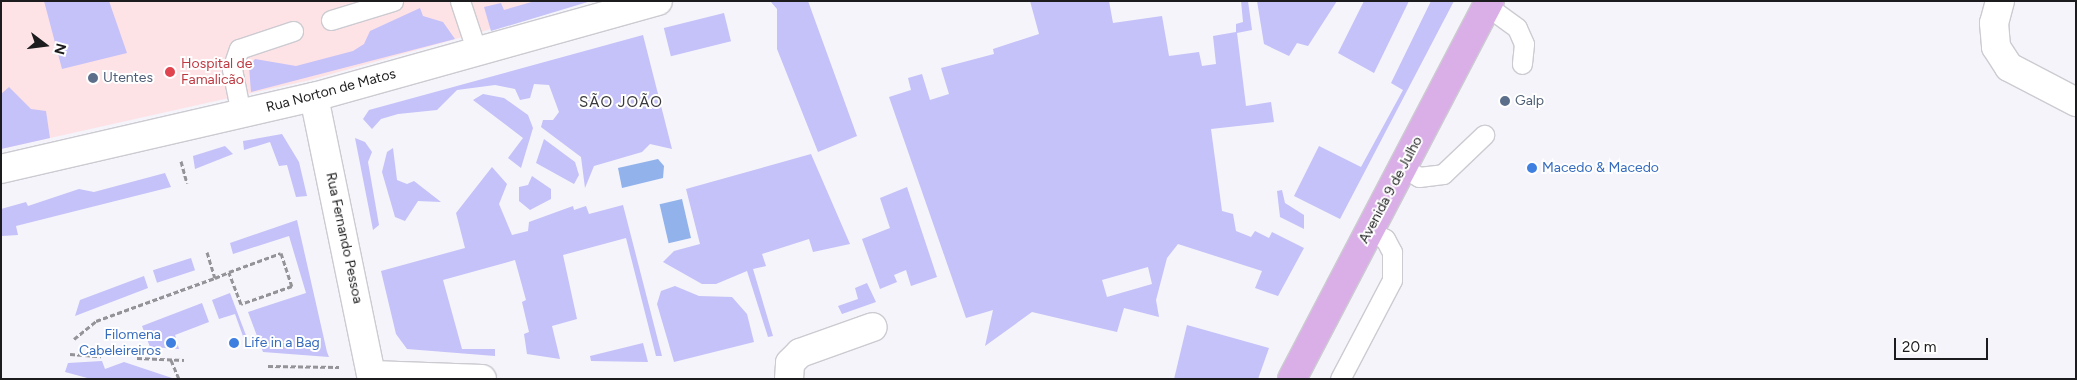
<!DOCTYPE html>
<meta charset="utf-8">
<style>
body{margin:0}
#map{position:relative;width:2077px;height:380px;overflow:hidden;background:#f4f4fa;font-family:Figtree,sans-serif}
div>[style]{position:absolute}
.medical>*{inset:0;background:#fee3e6}
.green>*{inset:0;background:#c5c1f9;transform-origin:0 0}
.water>*{inset:0;background:#92b2eb;transform-origin:0 0}
.path>*{height:3px;margin-top:-1.5px;transform-origin:0;background:repeating-linear-gradient(90deg,#949498 0 5px,transparent 0 7.5px)}
.roads{filter:drop-shadow(1px 0 #cccbd1) drop-shadow(-1px 0 #cccbd1) drop-shadow(0 1px #cccbd1) drop-shadow(0 -1px #cccbd1)}
.service>*{height:19px;margin:-9.5px;padding:0 9.5px;transform-origin:9.5px;border-radius:9.5px;background:#fff}
.minor>*{height:28px;margin:-14px;padding:0 14px;transform-origin:14px;border-radius:14px;background:#fff}
.primary>*{height:28px;margin:-14px;padding:0 14px;transform-origin:14px;border-radius:14px;background:#daafe8}
.dots>*{width:14px;height:14px;translate:-50% -50%;box-sizing:border-box;border:2px solid #fff;border-radius:50%}
span{translate:-50% -50%;white-space:nowrap;text-align:center;line-height:1.15;-webkit-text-stroke:4px #fff;paint-order:stroke}
.health-label{font-size:14px;color:#be3a42}
.left{translate:0 -50%;text-align:left}
.service-label{font-size:14px;color:#4e5e75}
.street-label{font-size:14px;color:#1c1c1e}
.shop-label{font-size:14px;color:#366cbe}
.right{translate:-100% -50%;text-align:right}
.neighbourhood-label{font-size:15px;color:#3a3a3e;letter-spacing:1px}
.frame{position:absolute;inset:0;border:2px solid #1c1c1e;pointer-events:none}
.north{position:absolute;left:20px;top:20px;width:50px;height:50px;-webkit-text-stroke:4px #fff;paint-order:stroke;rotate:105deg;font-size:14px;font-weight:700;line-height:20px;text-align:center;color:#1c1c1e}
.north::after{content:'';display:block;margin:auto;width:18px;height:22px;background:#1c1c1e;clip-path:polygon(50% 0,100% 100%,50% 72%,0 100%)}
.scale{position:absolute;left:1894px;top:338px;width:94px;height:22px;box-sizing:border-box;border:2px solid #1c1c1e;border-top:0;padding-left:6px;font-size:15px;line-height:18px;white-space:nowrap;color:#1c1c1e;-webkit-text-stroke:4px #fff;paint-order:stroke}
</style>
<div id="map">
<div class="medical">
<i style="clip-path:polygon(1px 1px,591px 1px,310px 80px,1px 149px)"></i>
</div>
<div class="green">
<i style="clip-path:polygon(44px 1px,109px 1px,127px 53px,62px 69px)"></i>
<i style="clip-path:polygon(535px 1px,591px 1px,491px 31px,484px 7px,501px 3px,504px 10px)"></i>
<i style="clip-path:polygon(808px 1px,857px 136px,818px 152px,777px 49px,777px 9px,771px 2px)"></i>
<i style="clip-path:polygon(evenodd,1030px 1px,1109px 1px,1113px 23px,1162px 16px,1169px 56px,1199px 52px,1202px 66px,1216px 64px,1213px 36px,1236px 32px,1236px 24px,1243px 22px,1241px 1px,1248px 1px,1252px 30px,1237px 33px,1246px 106px,1271px 102px,1274px 122px,1211px 129px,1222px 211px,1233px 214px,1236px 231px,1251px 237px,1255px 231px,1269px 238px,1272px 232px,1304px 248px,1278px 296px,1255px 288px,1262px 271px,1178px 244px,1167px 258px,1156px 300px,1159px 317px,1124px 308px,1117px 332px,1032px 312px,985px 346px,993px 310px,966px 318px,889px 97px,911px 90px,908px 78px,922px 74px,930px 100px,949px 94px,941px 68px,994px 54px,993px 49px,1039px 34px,1030px 1px,1148px 267px,1152px 284px,1107px 297px,1102px 280px,1148px 267px)"></i>
<i style="clip-path:polygon(1257px 1px,1337px 1px,1308px 46px,1297px 43px,1289px 56px,1264px 44px)"></i>
<i style="clip-path:polygon(1364px 1px,1409px 1px,1374px 73px,1338px 53px)"></i>
<i style="clip-path:polygon(1431px 1px,1454px 1px,1340px 219px,1294px 196px,1319px 146px,1361px 167px,1403px 90px,1391px 83px)"></i>
<i style="clip-path:polygon(420px 8px,423px 16px,443px 22px,455px 39px,251px 92px,249px 67px,255px 59px,296px 66px,353px 51px,364px 44px,370px 31px)"></i>
<i style="left:724px;top:13px;width:29px;height:62px;rotate:76deg"></i>
<i style="clip-path:polygon(643px 35px,672px 149px,650px 144px,642px 152px,594px 166px,585px 188px,581px 157px,541px 127px,543px 120px,553px 120px,559px 112px,549px 85px,534px 84px,530px 98px,520px 100px,515px 89px,495px 85px,457px 90px,437px 110px,398px 114px,381px 119px,372px 129px,363px 119px,369px 110px)"></i>
<i style="clip-path:polygon(9px 87px,31px 109px,46px 111px,50px 138px,1px 149px,1px 94px)"></i>
<i style="clip-path:polygon(483px 94px,504px 98px,528px 115px,533px 128px,521px 168px,508px 158px,523px 138px,473px 100px)"></i>
<i style="clip-path:polygon(282px 134px,299px 162px,307px 196px,296px 197px,287px 165px,279px 166px,270px 142px,244px 150px,243px 141px)"></i>
<i style="clip-path:polygon(355px 138px,365px 142px,372px 152px,368px 162px,379px 225px,373px 230px)"></i>
<i style="clip-path:polygon(544px 139px,575px 162px,579px 175px,574px 184px,536px 163px)"></i>
<i style="clip-path:polygon(225px 146px,233px 154px,195px 169px,193px 156px)"></i>
<i style="clip-path:polygon(393px 148px,397px 180px,407px 184px,414px 181px,441px 202px,418px 201px,405px 221px,395px 217px,382px 172px,387px 152px)"></i>
<i style="clip-path:polygon(811px 154px,850px 244px,813px 252px,809px 239px,762px 254px,766px 266px,753px 269px,773px 336px,768px 337px,747px 271px,716px 284px,702px 284px,663px 262px,674px 251px,700px 244px,686px 189px)"></i>
<i style="clip-path:polygon(492px 167px,507px 184px,499px 204px,512px 235px,528px 231px,529px 222px,573px 206px,574px 210px,586px 206px,589px 214px,623px 205px,662px 356px,656px 356px,626px 238px,563px 255px,577px 319px,552px 326px,560px 359px,527px 354px,524px 334px,529px 332px,522px 302px,526px 300px,515px 260px,443px 280px,462px 349px,495px 349px,495px 356px,407px 349px,396px 334px,381px 271px,465px 248px,456px 213px)"></i>
<i style="clip-path:polygon(165px 173px,171px 187px,16px 226px,18px 235px,2px 236px,1px 209px,26px 202px,28px 206px,79px 189px,94px 192px)"></i>
<i style="clip-path:polygon(532px 176px,551px 189px,551px 199px,530px 210px,519px 201px,519px 187px,528px 185px)"></i>
<i style="clip-path:polygon(907px 187px,937px 277px,911px 286px,906px 270px,894px 275px,897px 282px,880px 289px,862px 239px,890px 228px,880px 198px)"></i>
<i style="clip-path:polygon(1282px 190px,1285px 203px,1304px 215px,1304px 229px,1280px 217px,1277px 191px)"></i>
<i style="clip-path:polygon(297px 220px,327px 352px,329px 357px,263px 352px,248px 312px,306px 293px,289px 236px,233px 254px,230px 243px)"></i>
<i style="left:191px;top:258px;width:13px;height:40px;rotate:72deg"></i>
<i style="clip-path:polygon(144px 276px,148px 288px,75px 316px,80px 300px)"></i>
<i style="clip-path:polygon(867px 283px,876px 302px,842px 314px,838px 306px,858px 299px,855px 288px)"></i>
<i style="clip-path:polygon(675px 286px,699px 296px,732px 297px,747px 314px,754px 342px,674px 362px,657px 304px,661px 291px)"></i>
<i style="clip-path:polygon(230px 293px,247px 338px,244px 339px,235px 314px,219px 319px,212px 300px)"></i>
<i style="clip-path:polygon(202px 303px,209px 322px,175px 335px,179px 349px,150px 347px,142px 326px)"></i>
<i style="clip-path:polygon(1187px 325px,1269px 348px,1258px 379px,1174px 379px)"></i>
<i style="clip-path:polygon(643px 343px,648px 362px,591px 361px,590px 356px)"></i>
<i style="clip-path:polygon(102px 361px,105px 369px,124px 362px,175px 379px,91px 379px,65px 372px,68px 363px)"></i>
</div>
<div class="water">
<i style="clip-path:polygon(658px 159px,664px 166px,663px 178px,622px 188px,618px 168px)"></i>
<i style="left:682px;top:199px;width:40px;height:23px;rotate:77deg"></i>
</div>
<div class="path">
<i style="left:181px;top:161px;width:23px;rotate:75deg"></i>
<i style="left:207px;top:252px;width:27px;rotate:73deg"></i>
<i style="left:74px;top:339px;width:28px;rotate:-39deg"></i>
<i style="left:96px;top:321px;width:127px;rotate:-19.9deg"></i>
<i style="left:215px;top:278px;width:15px;rotate:-23deg"></i>
<i style="left:229px;top:272px;width:55px;rotate:-20.1deg"></i>
<i style="left:281px;top:253px;width:35px;rotate:72deg"></i>
<i style="left:292px;top:286px;width:54px;rotate:160.6deg"></i>
<i style="left:241px;top:304px;width:34px;rotate:-111deg"></i>
<i style="left:70px;top:354px;width:31px;rotate:4deg"></i>
<i style="left:137px;top:358px;width:47px;rotate:2.4deg"></i>
<i style="left:171px;top:360px;width:21px;rotate:67deg"></i>
<i style="left:268px;top:366px;width:71px;rotate:0.8deg"></i>
</div>
<div class="roads">
<div class="service">
<i style="left:460px;top:1px;width:54px;rotate:71.6deg"></i>
<i style="left:1487px;top:6px;width:37px;rotate:36deg"></i>
<i style="left:1517px;top:28px;width:17px;rotate:66deg"></i>
<i style="left:1524px;top:44px;width:20px;rotate:96deg"></i>
<i style="left:331px;top:20px;width:65px;rotate:-17deg"></i>
<i style="left:241px;top:114px;width:46px;rotate:-101.3deg"></i>
<i style="left:232px;top:69px;width:21px;rotate:-71deg"></i>
<i style="left:239px;top:49px;width:57px;rotate:-18.4deg"></i>
<i style="left:1403px;top:168px;width:18px;rotate:29deg"></i>
<i style="left:1419px;top:177px;width:24px;rotate:-7deg"></i>
<i style="left:1443px;top:174px;width:57px;rotate:-43.6deg"></i>
<i style="left:1340px;top:379px;width:112px;rotate:-62.3deg"></i>
<i style="left:1392px;top:280px;width:28px;rotate:-90deg"></i>
<i style="left:1392px;top:252px;width:15px;rotate:-118deg"></i>
<i style="left:1385px;top:239px;width:17px;rotate:-152deg"></i>
</div>
<div class="minor">
<i style="left:2000px;top:1px;width:23px;rotate:105deg"></i>
<i style="left:1994px;top:23px;width:24px;rotate:85deg"></i>
<i style="left:1996px;top:47px;width:24px;rotate:57deg"></i>
<i style="left:2009px;top:67px;width:76px;rotate:27.6deg"></i>
<i style="left:314px;top:97px;width:288px;rotate:78.4deg"></i>
<i style="left:1px;top:169px;width:321px;rotate:-13deg"></i>
<i style="left:314px;top:97px;width:357px;rotate:-15.6deg"></i>
<i style="left:372px;top:375px;width:110px;rotate:2.1deg"></i>
<i style="left:789px;top:379px;width:16px;rotate:-86deg"></i>
<i style="left:790px;top:363px;width:14px;rotate:-45deg"></i>
<i style="left:800px;top:353px;width:77px;rotate:-19.6deg"></i>
</div>
<div class="primary">
<i style="left:1292px;top:379px;width:427px;rotate:-62.4deg"></i>
</div>
</div>
<div class="dots">
<i style="left:170px;top:72px;background:#e0444e"></i>
<i style="left:93px;top:78px;background:#5c6f8a"></i>
<i style="left:1505px;top:101px;background:#5c6f8a"></i>
<i style="left:1532px;top:168px;background:#3f7fe0"></i>
<i style="left:171px;top:343px;background:#3f7fe0"></i>
<i style="left:234px;top:343px;background:#3f7fe0"></i>
</div>
<div class="health-label">
<span class="left" style="left:181px;top:72px">Hospital de<br>Famalicão</span>
</div>
<div class="service-label">
<span class="left" style="left:103px;top:78px">Utentes</span>
<span class="left" style="left:1515px;top:101px">Galp</span>
</div>
<div class="street-label">
<span style="left:331px;top:91px;rotate:-15deg">Rua Norton de Matos</span>
<span style="left:1391px;top:190px;rotate:-62deg">Avenida 9 de Julho</span>
<span style="left:344px;top:238px;rotate:78deg">Rua Fernando Pessoa</span>
</div>
<div class="shop-label">
<span class="left" style="left:1542px;top:168px">Macedo &amp; Macedo</span>
<span class="right" style="left:161px;top:343px">Filomena<br>Cabeleireiros</span>
<span class="left" style="left:244px;top:343px">Life in a Bag</span>
</div>
<div class="neighbourhood-label">
<span style="left:621px;top:103px">SÃO JOÃO</span>
</div>
<div class="frame"></div>
<div class="north">N</div>
<div class="scale">20 m</div>
</div>
